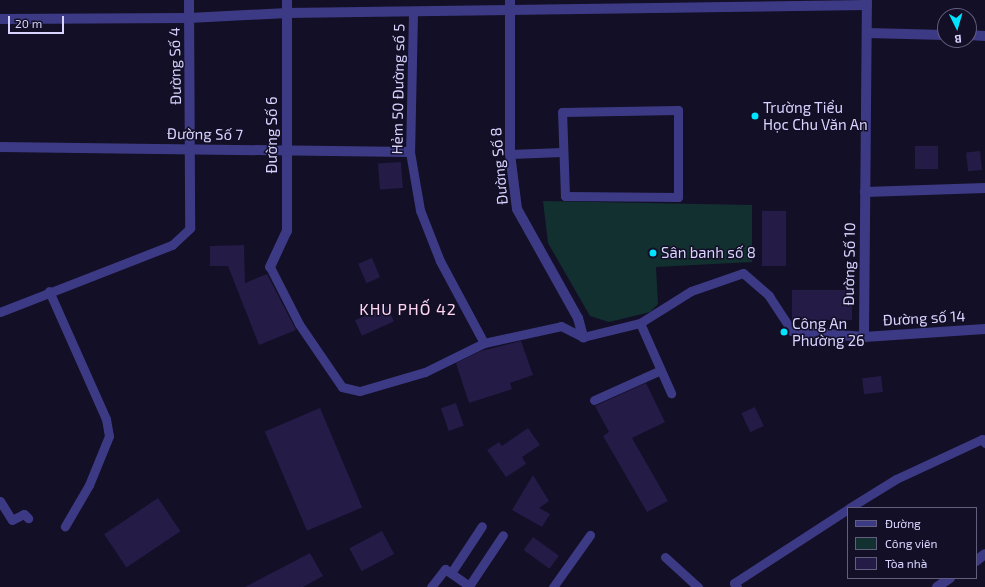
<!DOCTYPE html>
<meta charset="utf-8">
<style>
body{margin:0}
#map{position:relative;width:985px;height:587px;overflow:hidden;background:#130f26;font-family:"Exo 2",sans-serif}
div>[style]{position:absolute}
.green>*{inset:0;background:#12302f}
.building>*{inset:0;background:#241b47;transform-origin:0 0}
.service>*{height:9px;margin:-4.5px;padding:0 4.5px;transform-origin:4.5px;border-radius:4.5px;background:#3d3a85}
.minor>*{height:10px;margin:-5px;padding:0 5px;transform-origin:5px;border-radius:5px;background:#3d3a85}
.dots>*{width:11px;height:11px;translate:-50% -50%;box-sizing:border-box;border:2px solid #130f26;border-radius:50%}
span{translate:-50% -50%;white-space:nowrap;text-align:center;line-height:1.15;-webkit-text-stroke:3px #130f26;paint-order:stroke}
.street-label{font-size:15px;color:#d9d4ff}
.poi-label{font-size:15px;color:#d9d4ff}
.left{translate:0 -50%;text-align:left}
.neighbourhood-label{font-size:16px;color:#ffd6f0;letter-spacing:1px}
.legend{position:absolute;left:847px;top:507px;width:130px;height:72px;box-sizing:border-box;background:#130f26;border:1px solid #625e7d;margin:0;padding:5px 7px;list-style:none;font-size:12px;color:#d9d4ff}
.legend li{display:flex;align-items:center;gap:8px;height:20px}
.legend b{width:20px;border:1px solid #625e7d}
.north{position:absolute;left:937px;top:8px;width:40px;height:40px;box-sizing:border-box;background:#130f26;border:1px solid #625e7d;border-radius:50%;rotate:175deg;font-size:11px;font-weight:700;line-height:16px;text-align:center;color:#d9d4ff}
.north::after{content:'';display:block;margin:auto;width:14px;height:18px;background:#00e5ff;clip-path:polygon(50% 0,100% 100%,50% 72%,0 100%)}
.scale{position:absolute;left:8px;top:16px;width:56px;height:18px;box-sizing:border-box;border:2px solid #d9d4ff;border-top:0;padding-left:5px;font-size:12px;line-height:14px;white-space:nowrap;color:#d9d4ff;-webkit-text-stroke:3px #130f26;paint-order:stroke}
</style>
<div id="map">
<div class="green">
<i style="clip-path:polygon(543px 201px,752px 205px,752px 262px,656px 267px,658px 304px,650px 312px,609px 322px,590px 316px,548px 243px)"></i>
</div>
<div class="building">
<i style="left:915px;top:146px;width:23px;height:23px"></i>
<i style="left:980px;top:151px;width:19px;height:14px;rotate:84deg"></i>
<i style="left:401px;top:162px;width:26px;height:23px;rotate:86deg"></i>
<i style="left:762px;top:211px;width:24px;height:55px"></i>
<i style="clip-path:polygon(244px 245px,245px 283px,267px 274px,296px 330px,259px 345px,228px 266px,210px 266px,210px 246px)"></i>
<i style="left:372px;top:258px;width:21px;height:15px;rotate:67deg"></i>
<i style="left:852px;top:290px;width:30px;height:60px;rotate:90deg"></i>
<i style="left:387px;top:306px;width:17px;height:35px;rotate:66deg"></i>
<i style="clip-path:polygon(521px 341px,533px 375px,510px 383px,512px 389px,469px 403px,456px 363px,481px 351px)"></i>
<i style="left:881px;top:376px;width:16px;height:19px;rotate:83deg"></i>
<i style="clip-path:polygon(646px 383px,665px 422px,632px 438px,668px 501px,647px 512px,603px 436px,609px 432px,595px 406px)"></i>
<i style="left:456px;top:403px;width:24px;height:16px;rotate:71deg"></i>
<i style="left:755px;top:407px;width:21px;height:15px;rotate:65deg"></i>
<i style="left:320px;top:408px;width:108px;height:60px;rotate:67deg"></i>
<i style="clip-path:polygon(528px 428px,540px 445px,522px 457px,526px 464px,506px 477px,487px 450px,499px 442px,502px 446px)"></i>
<i style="clip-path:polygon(533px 475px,549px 501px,539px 508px,550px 514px,542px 527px,512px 510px)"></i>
<i style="left:158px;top:498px;width:40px;height:65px;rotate:56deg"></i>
<i style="left:382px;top:531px;width:26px;height:37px;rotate:62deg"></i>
<i style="left:533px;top:537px;width:32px;height:16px;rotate:36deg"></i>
<i style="clip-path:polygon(310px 553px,323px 576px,303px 587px,245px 587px)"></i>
</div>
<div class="service">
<i style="left:413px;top:13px;width:139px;rotate:91.2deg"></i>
<i style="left:410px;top:152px;width:59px;rotate:80.2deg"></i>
<i style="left:420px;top:210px;width:55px;rotate:68.6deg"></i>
<i style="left:440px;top:261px;width:93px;rotate:61.8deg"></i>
<i style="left:678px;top:110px;width:87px;rotate:90deg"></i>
<i style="left:678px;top:197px;width:113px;rotate:-179.5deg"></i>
<i style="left:565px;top:196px;width:84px;rotate:-92deg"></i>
<i style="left:562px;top:112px;width:116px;rotate:-1deg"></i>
<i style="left:510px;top:154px;width:52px;rotate:-2.2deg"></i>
<i style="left:270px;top:267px;width:64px;rotate:63deg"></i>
<i style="left:299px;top:324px;width:76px;rotate:55.7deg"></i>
<i style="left:342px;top:387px;width:18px;rotate:13deg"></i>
<i style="left:360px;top:391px;width:68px;rotate:-16.3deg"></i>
<i style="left:425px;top:372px;width:66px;rotate:-26.2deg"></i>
<i style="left:484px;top:343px;width:79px;rotate:-12.4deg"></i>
<i style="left:561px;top:326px;width:25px;rotate:27deg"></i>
<i style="left:583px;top:337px;width:59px;rotate:-13.8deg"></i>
<i style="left:640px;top:323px;width:60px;rotate:-32.1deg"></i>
<i style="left:691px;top:291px;width:55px;rotate:-19.1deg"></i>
<i style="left:743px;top:273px;width:35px;rotate:41deg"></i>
<i style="left:769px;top:296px;width:42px;rotate:56.7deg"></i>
<i style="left:49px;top:291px;width:140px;rotate:66deg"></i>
<i style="left:106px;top:419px;width:17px;rotate:80deg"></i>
<i style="left:109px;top:436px;width:53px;rotate:112.2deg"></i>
<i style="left:89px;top:485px;width:48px;rotate:120.3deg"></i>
<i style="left:0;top:312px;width:185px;rotate:-21.3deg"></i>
<i style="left:172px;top:245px;width:25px;rotate:-43deg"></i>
<i style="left:640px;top:323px;width:77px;rotate:66.1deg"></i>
<i style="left:594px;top:400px;width:73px;rotate:-24.1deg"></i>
<i style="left:0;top:501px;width:22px;rotate:58deg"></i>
<i style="left:12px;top:520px;width:13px;rotate:-27deg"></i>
<i style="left:24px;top:514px;width:6px;rotate:45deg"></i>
<i style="left:849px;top:508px;width:55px;rotate:-31.7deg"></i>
<i style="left:896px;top:479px;width:95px;rotate:-24.9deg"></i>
<i style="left:982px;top:439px;width:5px;rotate:53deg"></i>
<i style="left:665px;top:557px;width:45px;rotate:42.3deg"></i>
<i style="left:451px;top:573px;width:56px;rotate:-56.6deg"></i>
<i style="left:431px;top:587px;width:23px;rotate:-52deg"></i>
<i style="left:445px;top:569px;width:29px;rotate:35deg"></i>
<i style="left:469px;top:586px;width:61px;rotate:-56.3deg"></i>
<i style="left:553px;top:587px;width:64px;rotate:-54.6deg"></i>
<i style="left:737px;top:587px;width:5px;rotate:-127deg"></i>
<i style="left:734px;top:583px;width:136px;rotate:-33deg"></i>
</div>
<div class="minor">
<i style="left:189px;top:0;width:228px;rotate:89.7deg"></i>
<i style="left:510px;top:0;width:154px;rotate:90deg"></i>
<i style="left:510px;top:154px;width:55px;rotate:82.7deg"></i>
<i style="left:517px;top:209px;width:125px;rotate:60.8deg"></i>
<i style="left:578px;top:318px;width:20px;rotate:75deg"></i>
<i style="left:0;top:19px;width:189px;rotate:-0.3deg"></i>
<i style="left:189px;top:18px;width:98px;rotate:-2.9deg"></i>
<i style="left:287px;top:13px;width:580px;rotate:-0.79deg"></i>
<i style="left:867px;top:33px;width:78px;rotate:1.5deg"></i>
<i style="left:969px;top:35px;width:16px;rotate:4deg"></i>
<i style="left:0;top:147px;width:410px;rotate:0.7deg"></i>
<i style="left:865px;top:192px;width:120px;rotate:-1.9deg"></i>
<i style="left:270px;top:267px;width:40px;rotate:-65deg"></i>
<i style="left:287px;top:231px;width:231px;rotate:-90deg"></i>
<i style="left:792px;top:331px;width:72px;rotate:4.8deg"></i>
<i style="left:864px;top:337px;width:121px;rotate:-3.8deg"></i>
<i style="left:864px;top:337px;width:337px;rotate:-89.5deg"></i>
<i style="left:976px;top:561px;width:11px;rotate:-38deg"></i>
<i style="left:937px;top:587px;width:16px;rotate:-35deg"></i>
</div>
<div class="dots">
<i style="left:755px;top:116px;background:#00e5ff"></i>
<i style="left:653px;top:253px;background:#00e5ff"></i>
<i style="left:784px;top:332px;background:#00e5ff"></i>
</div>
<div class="street-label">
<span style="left:175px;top:66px;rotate:-91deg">Đường Số 4</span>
<span style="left:398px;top:89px;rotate:-89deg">Hẻm 50 Đường số 5</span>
<span style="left:205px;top:134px;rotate:1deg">Đường Số 7</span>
<span style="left:272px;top:135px;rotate:-90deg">Đường Số 6</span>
<span style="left:499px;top:166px;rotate:-95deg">Đường Số 8</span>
<span style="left:849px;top:264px;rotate:-89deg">Đường Số 10</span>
<span style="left:924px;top:318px;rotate:-3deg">Đường số 14</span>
</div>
<div class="poi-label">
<span class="left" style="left:763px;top:116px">Trường Tiểu<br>Học Chu Văn An</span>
<span class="left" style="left:661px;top:253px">Sân banh số 8</span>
<span class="left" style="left:792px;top:332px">Công An<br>Phường 26</span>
</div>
<div class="neighbourhood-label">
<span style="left:408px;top:309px">KHU PHỐ 42</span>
</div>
<ul class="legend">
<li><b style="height:5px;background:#3d3a85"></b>Đường</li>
<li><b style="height:11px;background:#12302f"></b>Công viên</li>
<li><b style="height:11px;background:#241b47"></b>Tòa nhà</li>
</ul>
<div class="north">B</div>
<div class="scale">20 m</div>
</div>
